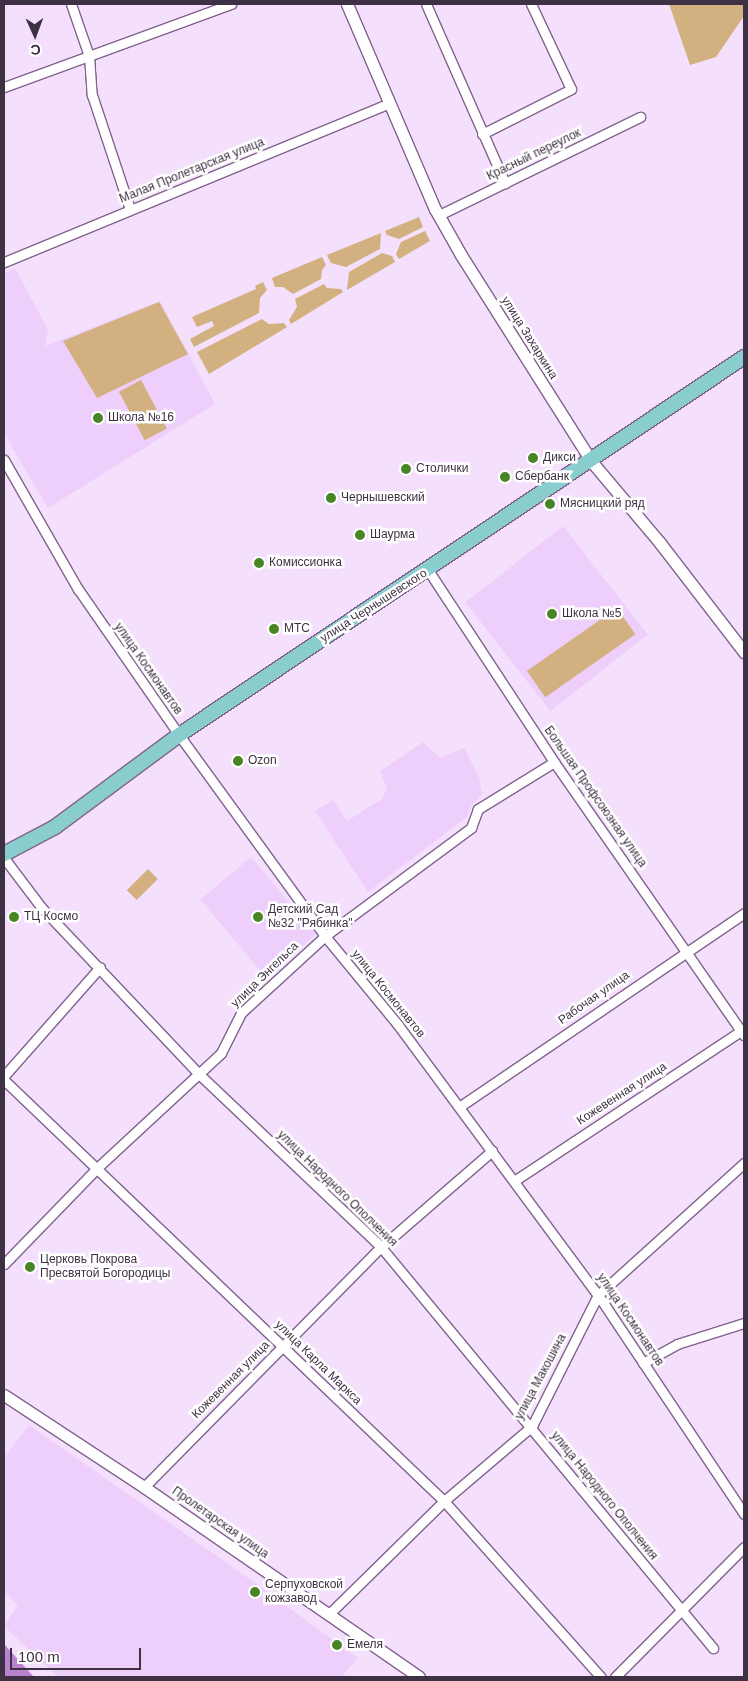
<!DOCTYPE html>
<meta charset="utf-8">
<style>
body{margin:0}
#map{position:relative;width:748px;height:1681px;overflow:hidden;background:#f4e0fc;font-family:Helvetica,sans-serif}
div>[style]{position:absolute}
.built>*{inset:0;background:#eecefa;transform-origin:0 0}
.green>*{inset:0;background:#d2b07f;transform-origin:0 0}
.water>*{inset:0;background:#ba83cf}
.roads{filter:drop-shadow(1px 0 #82638d) drop-shadow(-1px 0 #82638d) drop-shadow(0 1px #82638d) drop-shadow(0 -1px #82638d)}
.minor>*{height:9px;margin:-4.5px;padding:0 4.5px;transform-origin:4.5px;border-radius:4.5px;background:#fff}
.tertiary>*{height:11px;margin:-5.5px;padding:0 5.5px;transform-origin:5.5px;border-radius:5.5px;background:#fff}
.primary>*{height:14px;margin:-7px;padding:0 7px;transform-origin:7px;border-radius:7px;background:#8acdce}
.dots>*{width:14px;height:14px;translate:-50% -50%;box-sizing:border-box;border:2px solid #fff;border-radius:50%}
span{translate:-50% -50%;white-space:nowrap;text-align:center;line-height:1.15;-webkit-text-stroke:5px #fff;paint-order:stroke}
.street-label{font-size:12px;color:#3f3144}
.poi-label{font-size:12px;color:#3f3144}
.left{translate:0 -50%;text-align:left}
.frame{position:absolute;inset:0;border:5px solid #3f3144;pointer-events:none}
.north{position:absolute;left:10px;top:10px;width:50px;height:50px;-webkit-text-stroke:4px #fff;paint-order:stroke;rotate:178deg;font-size:14px;font-weight:700;line-height:20px;text-align:center;color:#3f3144}
.north::after{content:'';display:block;margin:auto;width:18px;height:22px;background:#3f3144;clip-path:polygon(50% 0,100% 100%,50% 72%,0 100%)}
.scale{position:absolute;left:10px;top:1648px;width:131px;height:22px;box-sizing:border-box;border:2px solid #3f3144;border-top:0;padding-left:6px;font-size:15px;line-height:18px;white-space:nowrap;color:#3f3144;-webkit-text-stroke:4px #fff;paint-order:stroke}
</style>
<div id="map">
<div class="built">
<i style="clip-path:polygon(15px 268px,48px 330px,45px 346px,160px 301px,215px 404px,48px 508px,4px 433px,4px 274px)"></i>
<i style="left:563px;top:526px;width:138px;height:124px;rotate:52deg"></i>
<i style="clip-path:polygon(423px 742px,440px 758px,464px 748px,479px 777px,482px 794px,471px 806px,467px 817px,368px 892px,315px 811px,333px 800px,347px 821px,382px 799px,387px 789px,380px 771px)"></i>
<i style="left:251px;top:857px;width:101px;height:66px;rotate:50deg"></i>
<i style="clip-path:polygon(29px 1425px,237px 1570px,358px 1658px,341px 1677px,58px 1677px,4px 1626px,18px 1605px,4px 1591px,4px 1458px)"></i>
</div>
<div class="green">
<i style="clip-path:polygon(669px 4px,744px 4px,744px 16px,716px 57px,690px 65px)"></i>
<i style="clip-path:polygon(419px 217px,423px 227px,399px 239px,387px 235px,385px 231px)"></i>
<i style="clip-path:polygon(425px 231px,430px 241px,399px 259px,396px 254px,401px 242px)"></i>
<i style="clip-path:polygon(381px 233px,380px 249px,346px 267px,331px 263px,327px 255px)"></i>
<i style="clip-path:polygon(382px 253px,392px 256px,395px 262px,347px 290px,349px 272px)"></i>
<i style="clip-path:polygon(322px 257px,326px 265px,322px 270px,321px 279px,293px 294px,283px 287px,275px 287px,272px 278px)"></i>
<i style="clip-path:polygon(263px 282px,267px 290px,260px 298px,259px 313px,194px 347px,190px 339px,214px 326px,212px 321px,197px 327px,192px 317px,256px 289px,255px 286px)"></i>
<i style="clip-path:polygon(324px 284px,327px 288px,341px 289px,343px 292px,291px 324px,289px 320px,297px 307px,295px 299px)"></i>
<i style="clip-path:polygon(159px 302px,188px 354px,97px 398px,63px 341px)"></i>
<i style="clip-path:polygon(262px 319px,269px 324px,284px 323px,287px 327px,209px 374px,197px 352px)"></i>
<i style="left:141px;top:380px;width:55px;height:25px;rotate:62deg"></i>
<i style="left:617px;top:608px;width:32px;height:110px;rotate:55deg"></i>
<i style="left:148px;top:869px;width:14px;height:30px;rotate:45deg"></i>
</div>
<div class="water">
<i style="clip-path:polygon(4px 1644px,34px 1677px,4px 1677px)"></i>
</div>
<div class="roads">
<div class="minor">
<i style="left:71px;top:4px;width:55px;rotate:70.9deg"></i>
<i style="left:89px;top:56px;width:39px;rotate:86deg"></i>
<i style="left:92px;top:95px;width:120px;rotate:71.6deg"></i>
<i style="left:426px;top:4px;width:196px;rotate:66.2deg"></i>
<i style="left:4px;top:87px;width:242px;rotate:-20.1deg"></i>
<i style="left:482px;top:134px;width:100px;rotate:-26.8deg"></i>
<i style="left:571px;top:89px;width:94px;rotate:-115.2deg"></i>
<i style="left:439px;top:215px;width:224px;rotate:-26deg"></i>
<i style="left:4px;top:262px;width:417px;rotate:-22.4deg"></i>
<i style="left:4px;top:460px;width:149px;rotate:60.2deg"></i>
<i style="left:78px;top:589px;width:178px;rotate:55.3deg"></i>
<i style="left:179px;top:735px;width:248px;rotate:54deg"></i>
<i style="left:325px;top:936px;width:115px;rotate:50.6deg"></i>
<i style="left:398px;top:1025px;width:336px;rotate:53.5deg"></i>
<i style="left:598px;top:1295px;width:263px;rotate:56.3deg"></i>
<i style="left:428px;top:570px;width:230px;rotate:56.7deg"></i>
<i style="left:554px;top:762px;width:333px;rotate:55.2deg"></i>
<i style="left:4px;top:858px;width:61px;rotate:52.9deg"></i>
<i style="left:41px;top:907px;width:230px;rotate:46.6deg"></i>
<i style="left:199px;top:1074px;width:251px;rotate:43.5deg"></i>
<i style="left:381px;top:1247px;width:521px;rotate:50.38deg"></i>
<i style="left:4px;top:1076px;width:145px;rotate:-48.6deg"></i>
<i style="left:4px;top:1080px;width:609px;rotate:43.74deg"></i>
<i style="left:444px;top:1501px;width:236px;rotate:48.3deg"></i>
<i style="left:459px;top:1107px;width:345px;rotate:-34.2deg"></i>
<i style="left:514px;top:1181px;width:276px;rotate:-33.5deg"></i>
<i style="left:4px;top:1264px;width:134px;rotate:-45.9deg"></i>
<i style="left:97px;top:1168px;width:169px;rotate:-42.8deg"></i>
<i style="left:221px;top:1053px;width:45px;rotate:-63.4deg"></i>
<i style="left:241px;top:1013px;width:114px;rotate:-42.5deg"></i>
<i style="left:325px;top:936px;width:182px;rotate:-36.5deg"></i>
<i style="left:471px;top:828px;width:20px;rotate:-70deg"></i>
<i style="left:478px;top:809px;width:89px;rotate:-31.7deg"></i>
<i style="left:643px;top:1363px;width:39px;rotate:-29deg"></i>
<i style="left:677px;top:1344px;width:70px;rotate:-17.4deg"></i>
<i style="left:144px;top:1487px;width:337px;rotate:-45.4deg"></i>
<i style="left:381px;top:1247px;width:147px;rotate:-40.9deg"></i>
<i style="left:328px;top:1615px;width:163px;rotate:-44.5deg"></i>
<i style="left:444px;top:1501px;width:116px;rotate:-40.4deg"></i>
<i style="left:532px;top:1426px;width:147px;rotate:-63.3deg"></i>
<i style="left:598px;top:1295px;width:197px;rotate:-42.1deg"></i>
<i style="left:615px;top:1677px;width:183px;rotate:-45.2deg"></i>
</div>
<div class="tertiary">
<i style="left:347px;top:4px;width:223px;rotate:66.8deg"></i>
<i style="left:435px;top:209px;width:53px;rotate:60.5deg"></i>
<i style="left:461px;top:255px;width:244px;rotate:57.7deg"></i>
<i style="left:591px;top:461px;width:107px;rotate:49.9deg"></i>
<i style="left:660px;top:543px;width:138px;rotate:52.4deg"></i>
<i style="left:4px;top:1395px;width:168px;rotate:33.3deg"></i>
<i style="left:144px;top:1487px;width:334px;rotate:34.6deg"></i>
</div>
<div class="primary">
<i style="left:4px;top:854px;width:58px;rotate:-27.9deg"></i>
<i style="left:55px;top:827px;width:154px;rotate:-36.6deg"></i>
<i style="left:179px;top:735px;width:680px;rotate:-33.78deg"></i>
</div>
</div>
<div class="dots">
<i style="left:98px;top:418px;background:#488625"></i>
<i style="left:533px;top:458px;background:#488625"></i>
<i style="left:406px;top:469px;background:#488625"></i>
<i style="left:505px;top:477px;background:#488625"></i>
<i style="left:331px;top:498px;background:#488625"></i>
<i style="left:550px;top:504px;background:#488625"></i>
<i style="left:360px;top:535px;background:#488625"></i>
<i style="left:259px;top:563px;background:#488625"></i>
<i style="left:552px;top:614px;background:#488625"></i>
<i style="left:274px;top:629px;background:#488625"></i>
<i style="left:238px;top:761px;background:#488625"></i>
<i style="left:14px;top:917px;background:#488625"></i>
<i style="left:258px;top:917px;background:#488625"></i>
<i style="left:30px;top:1267px;background:#488625"></i>
<i style="left:255px;top:1592px;background:#488625"></i>
<i style="left:337px;top:1645px;background:#488625"></i>
</div>
<div class="street-label">
<span style="left:534px;top:155px;rotate:-26deg">Красный переулок</span>
<span style="left:192px;top:171px;rotate:-22deg">Малая Пролетарская улица</span>
<span style="left:529px;top:338px;rotate:58deg">улица Захаркина</span>
<span style="left:374px;top:606px;rotate:-33deg">улица Чернышевского</span>
<span style="left:148px;top:669px;rotate:55deg">улица Космонавтов</span>
<span style="left:595px;top:797px;rotate:55deg">Большая Профсоюзная улица</span>
<span style="left:265px;top:975px;rotate:-44deg">улица Энгельса</span>
<span style="left:388px;top:994px;rotate:51deg">улица Космонавтов</span>
<span style="left:594px;top:998px;rotate:-35deg">Рабочая улица</span>
<span style="left:622px;top:1094px;rotate:-33deg">Кожевенная улица</span>
<span style="left:337px;top:1189px;rotate:44deg">улица Народного Ополчения</span>
<span style="left:630px;top:1320px;rotate:56deg">улица Космонавтов</span>
<span style="left:318px;top:1363px;rotate:44deg">улица Карла Маркса</span>
<span style="left:541px;top:1377px;rotate:-62deg">улица Макошина</span>
<span style="left:231px;top:1380px;rotate:-45deg">Кожевенная улица</span>
<span style="left:604px;top:1496px;rotate:51deg">улица Народного Ополчения</span>
<span style="left:220px;top:1523px;rotate:35deg">Пролетарская улица</span>
</div>
<div class="poi-label">
<span class="left" style="left:108px;top:418px">Школа №16</span>
<span class="left" style="left:543px;top:458px">Дикси</span>
<span class="left" style="left:416px;top:469px">Столички</span>
<span class="left" style="left:515px;top:477px">Сбербанк</span>
<span class="left" style="left:341px;top:498px">Чернышевский</span>
<span class="left" style="left:560px;top:504px">Мясницкий ряд</span>
<span class="left" style="left:370px;top:535px">Шаурма</span>
<span class="left" style="left:269px;top:563px">Комиссионка</span>
<span class="left" style="left:562px;top:614px">Школа №5</span>
<span class="left" style="left:284px;top:629px">МТС</span>
<span class="left" style="left:248px;top:761px">Ozon</span>
<span class="left" style="left:268px;top:917px">Детский Сад<br>№32 "Рябинка"</span>
<span class="left" style="left:24px;top:917px">ТЦ Космо</span>
<span class="left" style="left:40px;top:1267px">Церковь Покрова<br>Пресвятой Богородицы</span>
<span class="left" style="left:265px;top:1592px">Серпуховской<br>кожзавод</span>
<span class="left" style="left:347px;top:1645px">Емеля</span>
</div>
<div class="frame"></div>
<div class="north">С</div>
<div class="scale">100 m</div>
</div>
